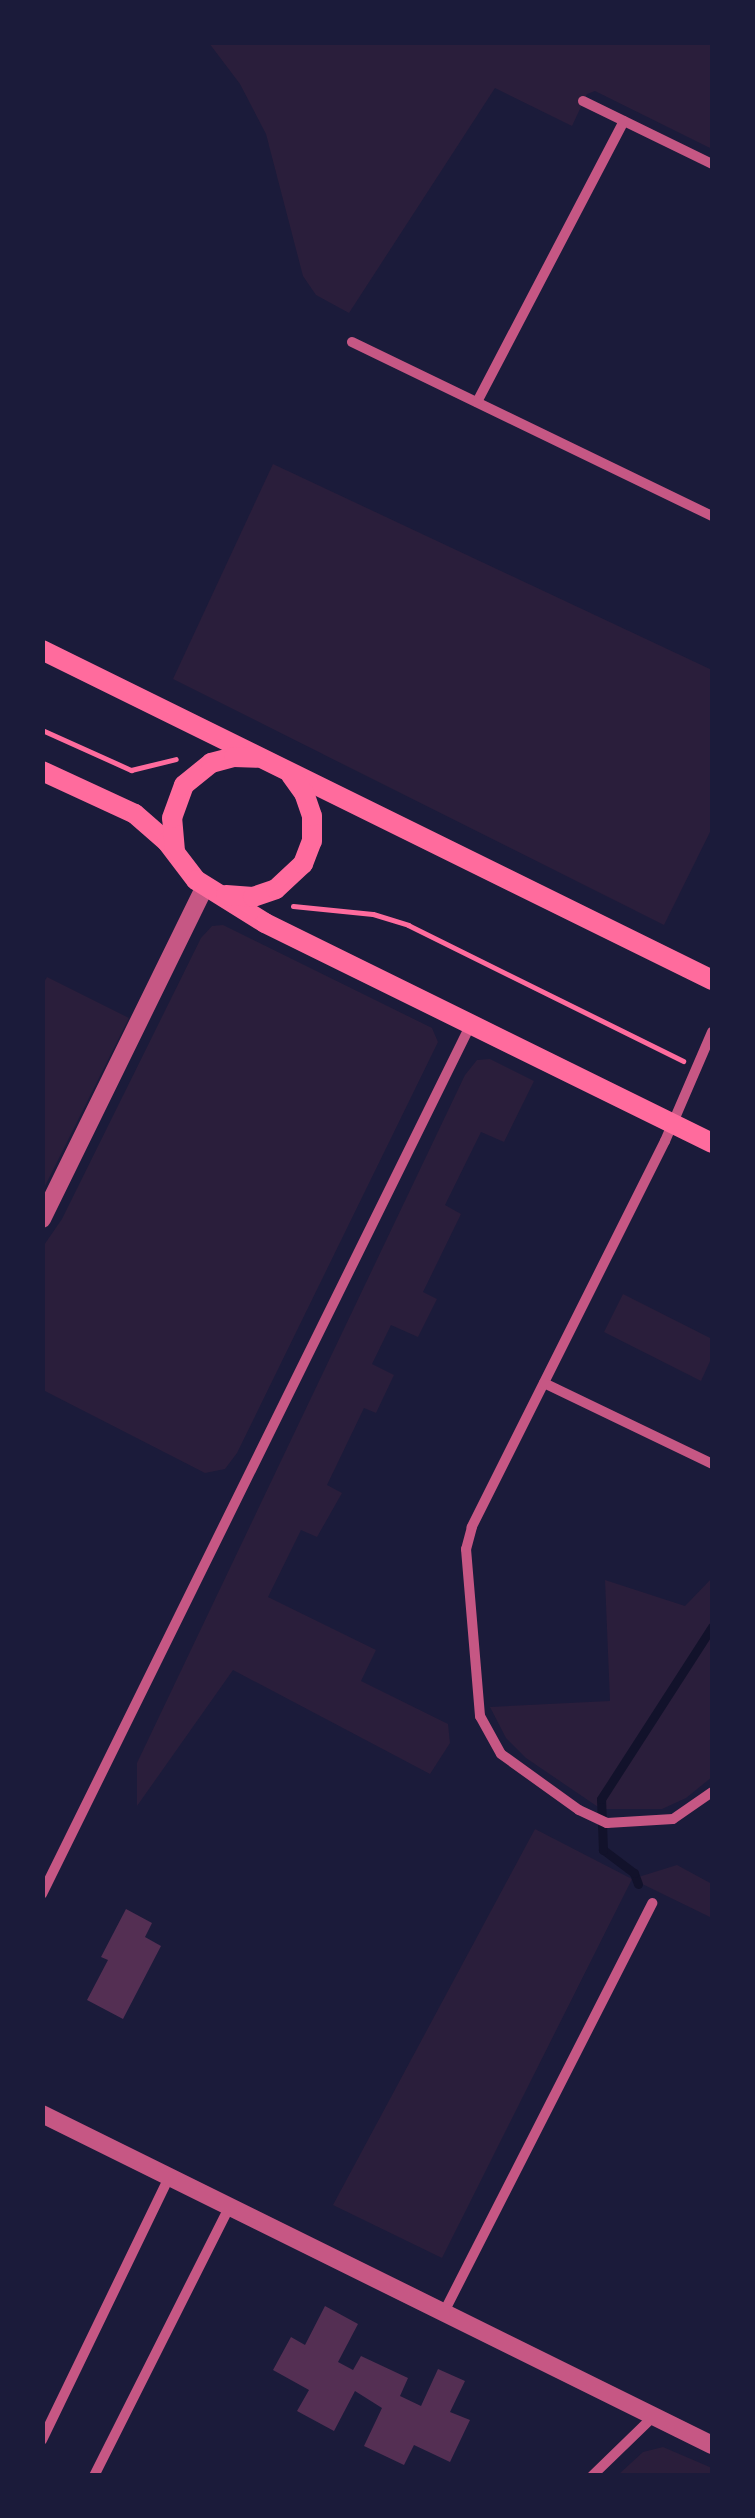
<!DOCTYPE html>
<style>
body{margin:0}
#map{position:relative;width:755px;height:2518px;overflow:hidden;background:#1b1b3a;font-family:"Exo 2",sans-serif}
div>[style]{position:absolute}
.green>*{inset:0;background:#2a1e3b}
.stream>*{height:9px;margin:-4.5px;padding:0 4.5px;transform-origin:4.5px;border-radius:4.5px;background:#12122b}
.building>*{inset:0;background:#542f53}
.path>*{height:5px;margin:-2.5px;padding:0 2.5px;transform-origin:2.5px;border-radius:2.5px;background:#ff6b9d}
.minor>*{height:10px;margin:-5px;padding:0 5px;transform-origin:5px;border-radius:5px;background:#c65784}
.tertiary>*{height:18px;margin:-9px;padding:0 9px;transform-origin:9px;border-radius:9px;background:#c65784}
.secondary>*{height:20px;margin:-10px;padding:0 10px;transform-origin:10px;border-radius:10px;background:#ff6b9d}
span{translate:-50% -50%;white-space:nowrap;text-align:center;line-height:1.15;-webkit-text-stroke:9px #1b1b3a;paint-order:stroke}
.frame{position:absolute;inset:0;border:45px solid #1b1b3a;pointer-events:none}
</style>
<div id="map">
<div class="green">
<i style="clip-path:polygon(209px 43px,712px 43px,712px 149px,595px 91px,587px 94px,572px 126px,495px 88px,349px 313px,316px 295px,303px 276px,266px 134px,240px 84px)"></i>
<i style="clip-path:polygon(273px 464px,712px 670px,712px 828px,664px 925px,173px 679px)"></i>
<i style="clip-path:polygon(223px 925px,432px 1028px,438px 1042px,237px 1453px,225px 1469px,205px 1473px,43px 1390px,42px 1248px,62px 1219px,201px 938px,212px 926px)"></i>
<i style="clip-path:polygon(47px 977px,129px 1018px,43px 1190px,42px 986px)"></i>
<i style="clip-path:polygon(490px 1059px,534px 1081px,504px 1142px,481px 1132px,445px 1205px,461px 1214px,423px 1292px,437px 1299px,418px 1337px,391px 1325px,372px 1364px,394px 1375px,376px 1413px,364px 1408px,327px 1485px,342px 1493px,317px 1537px,301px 1530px,268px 1597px,376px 1650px,361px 1681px,448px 1724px,450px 1743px,430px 1774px,233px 1670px,137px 1806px,137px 1763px,465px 1075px,477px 1060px)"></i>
<i style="clip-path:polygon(623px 1294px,712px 1339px,712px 1357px,701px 1381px,604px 1332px)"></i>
<i style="clip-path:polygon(712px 1578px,712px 1777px,686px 1798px,662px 1809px,601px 1809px,526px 1758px,506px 1738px,490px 1707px,610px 1701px,605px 1580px,685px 1606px)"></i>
<i style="clip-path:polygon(535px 1829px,632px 1879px,677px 1865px,712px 1884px,712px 1918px,632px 1879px,442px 2258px,333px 2205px)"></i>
<i style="clip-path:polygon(663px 2447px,712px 2468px,712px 2475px,618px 2475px,643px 2452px)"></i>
</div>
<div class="stream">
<i style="left:638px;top:1884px;width:12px;rotate:-110deg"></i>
<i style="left:634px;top:1873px;width:39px;rotate:-143deg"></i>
<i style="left:603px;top:1850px;width:51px;rotate:-92.2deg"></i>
<i style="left:601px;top:1799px;width:205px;rotate:-57.2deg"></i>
</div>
<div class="building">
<i style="clip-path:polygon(126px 1909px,152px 1923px,145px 1937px,161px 1946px,123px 2019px,87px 2000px,108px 1960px,101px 1957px)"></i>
<i style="clip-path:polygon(325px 2306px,358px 2324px,338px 2362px,353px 2370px,361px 2356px,408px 2378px,400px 2396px,421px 2406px,438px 2369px,465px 2381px,450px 2412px,470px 2420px,450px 2462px,414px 2445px,404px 2465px,364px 2446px,382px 2408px,355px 2391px,334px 2431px,297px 2411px,309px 2390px,273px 2370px,291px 2337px,305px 2345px)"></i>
</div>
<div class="path">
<i style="left:42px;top:730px;width:98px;rotate:24.2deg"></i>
<i style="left:131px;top:770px;width:46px;rotate:-13.7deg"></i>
<i style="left:293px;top:906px;width:80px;rotate:5.7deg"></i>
<i style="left:373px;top:914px;width:37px;rotate:17deg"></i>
<i style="left:408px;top:925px;width:307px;rotate:26.3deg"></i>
</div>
<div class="minor">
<i style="left:583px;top:101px;width:144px;rotate:26deg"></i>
<i style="left:352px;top:342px;width:400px;rotate:25.8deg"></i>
<i style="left:477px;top:402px;width:317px;rotate:-62.4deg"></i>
<i style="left:712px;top:1032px;width:119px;rotate:113.3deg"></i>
<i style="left:665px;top:1141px;width:432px;rotate:116.6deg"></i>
<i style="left:472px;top:1527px;width:23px;rotate:105deg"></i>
<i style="left:466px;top:1549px;width:168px;rotate:85.2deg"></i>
<i style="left:480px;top:1716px;width:43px;rotate:61.1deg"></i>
<i style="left:501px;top:1754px;width:96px;rotate:35.7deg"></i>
<i style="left:579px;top:1810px;width:31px;rotate:25deg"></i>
<i style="left:607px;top:1823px;width:66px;rotate:-3.5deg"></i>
<i style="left:673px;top:1819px;width:47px;rotate:-34.7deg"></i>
<i style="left:544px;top:1383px;width:187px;rotate:25.7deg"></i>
<i style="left:42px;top:1894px;width:968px;rotate:-63.75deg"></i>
<i style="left:444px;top:2312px;width:459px;rotate:-63deg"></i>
<i style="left:42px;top:2440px;width:292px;rotate:-64.2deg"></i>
<i style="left:94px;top:2476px;width:302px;rotate:-63.3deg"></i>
<i style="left:592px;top:2476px;width:86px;rotate:-44.1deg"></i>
</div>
<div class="tertiary">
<i style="left:42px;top:1219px;width:370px;rotate:-63.9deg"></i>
<i style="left:42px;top:2114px;width:747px;rotate:26.29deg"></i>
</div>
<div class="secondary">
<i style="left:42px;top:650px;width:747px;rotate:26.22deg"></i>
<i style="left:42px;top:771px;width:102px;rotate:24.8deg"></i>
<i style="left:135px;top:814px;width:43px;rotate:41.2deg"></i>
<i style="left:167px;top:842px;width:48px;rotate:52.7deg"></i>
<i style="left:196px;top:880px;width:81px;rotate:31.9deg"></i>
<i style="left:265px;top:923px;width:498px;rotate:26.2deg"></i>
<i style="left:175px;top:851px;width:33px;rotate:-95deg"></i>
<i style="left:172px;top:818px;width:35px;rotate:-70deg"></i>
<i style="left:184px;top:785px;width:35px;rotate:-39deg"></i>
<i style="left:211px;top:763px;width:24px;rotate:-15deg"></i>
<i style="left:234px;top:757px;width:23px;rotate:2deg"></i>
<i style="left:226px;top:895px;width:27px;rotate:4deg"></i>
<i style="left:253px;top:897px;width:24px;rotate:-19deg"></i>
<i style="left:276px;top:889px;width:37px;rotate:-43deg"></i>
<i style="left:303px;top:864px;width:25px;rotate:-69deg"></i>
<i style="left:312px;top:841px;width:25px;rotate:-90deg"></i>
<i style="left:312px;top:816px;width:24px;rotate:-109deg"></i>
<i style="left:304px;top:793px;width:22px;rotate:-126deg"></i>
</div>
<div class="frame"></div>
</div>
